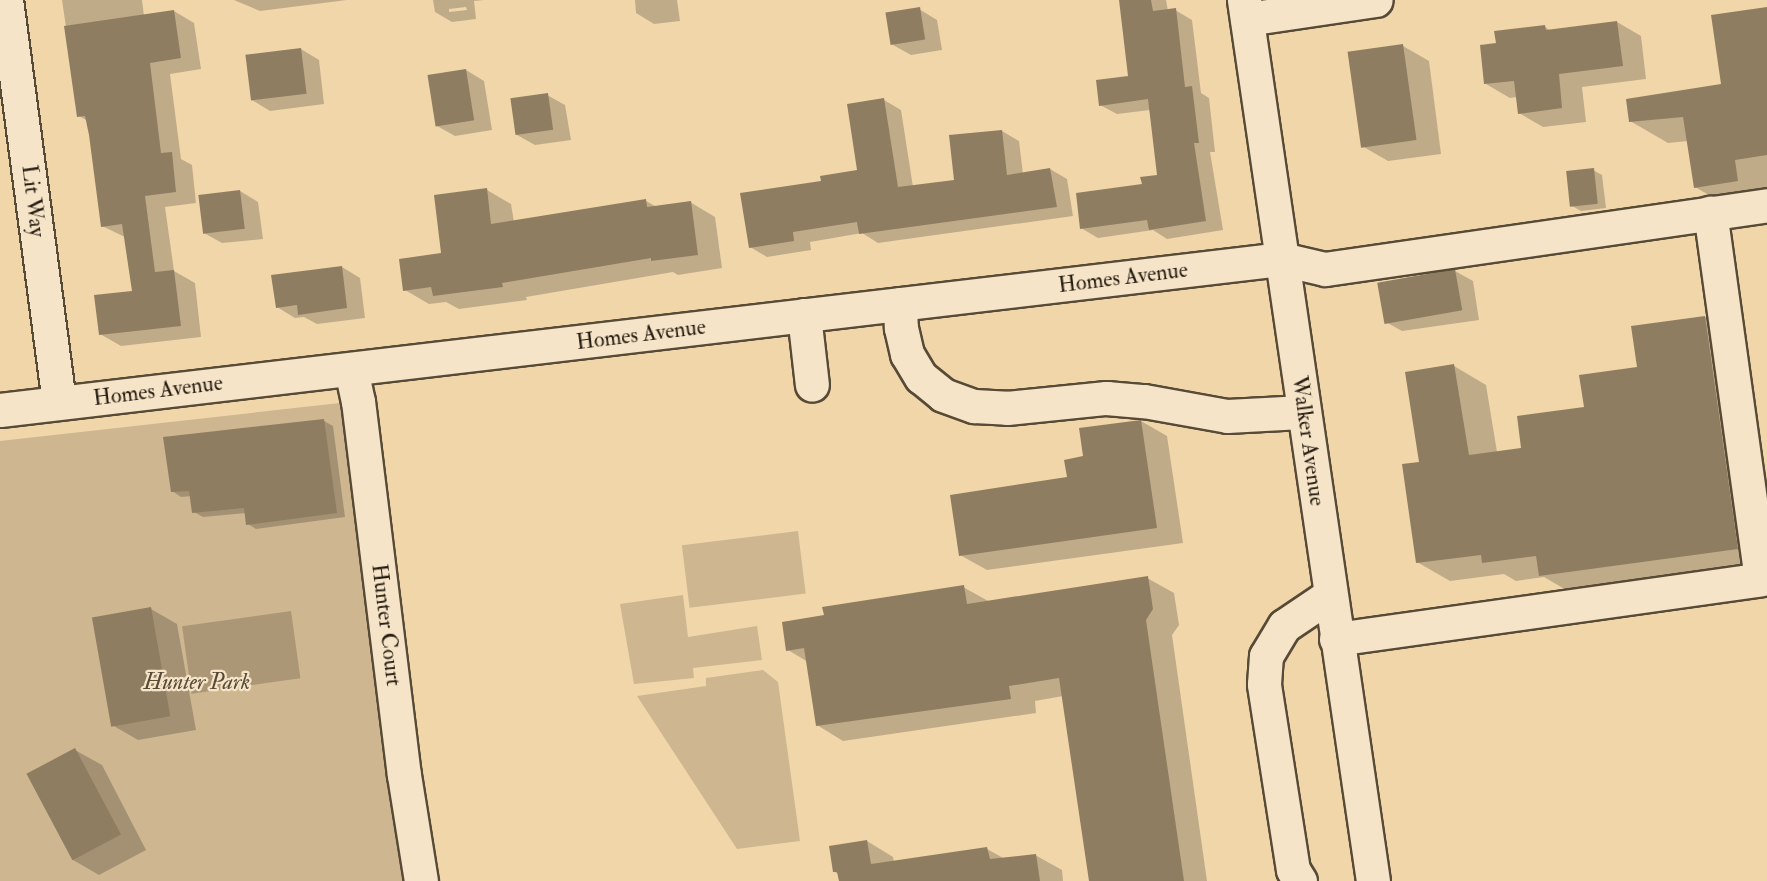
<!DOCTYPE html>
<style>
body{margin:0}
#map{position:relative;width:1767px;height:881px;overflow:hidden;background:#f1d6aa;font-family:"IM FELL Double Pica",serif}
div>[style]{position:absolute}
.green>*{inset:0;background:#ceb690;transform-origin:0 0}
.water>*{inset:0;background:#ab9776;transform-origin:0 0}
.shadow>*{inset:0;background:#0003}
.building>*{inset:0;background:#8f7d61;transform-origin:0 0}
.roads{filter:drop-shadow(2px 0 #574a37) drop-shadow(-2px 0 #574a37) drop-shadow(0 2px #574a37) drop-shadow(0 -2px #574a37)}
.minor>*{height:33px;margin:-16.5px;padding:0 16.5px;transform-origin:16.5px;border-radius:16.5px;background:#f6e4c8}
span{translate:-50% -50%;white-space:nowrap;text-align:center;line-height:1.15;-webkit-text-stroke:4.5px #f6e4c8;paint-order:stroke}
.street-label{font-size:22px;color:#241c11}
.park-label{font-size:22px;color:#574a37;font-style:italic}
</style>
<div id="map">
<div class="green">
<i style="clip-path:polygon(358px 401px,421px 881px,0 881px,0 441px)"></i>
<i style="left:798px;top:531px;width:63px;height:117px;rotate:83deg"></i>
<i style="clip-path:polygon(683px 595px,688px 637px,757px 626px,762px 660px,693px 668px,694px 678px,634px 684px,620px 604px)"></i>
<i style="clip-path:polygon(763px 670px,778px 682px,800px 841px,737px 849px,637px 696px,706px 686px,706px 678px)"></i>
</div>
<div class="water">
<i style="left:291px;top:611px;width:68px;height:110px;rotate:82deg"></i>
</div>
<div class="shadow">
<i style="clip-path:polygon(62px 0,142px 0,144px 16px,174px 11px,194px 23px,201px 69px,170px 74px,181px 159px,192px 165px,196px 203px,165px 207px,174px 271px,195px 283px,201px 337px,121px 346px,100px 334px,134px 292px,125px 237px,102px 226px,88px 121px,79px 116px)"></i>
<i style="clip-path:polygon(234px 0,347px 0,260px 11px)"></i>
<i style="clip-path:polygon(evenodd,433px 0,484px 0,474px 1px,476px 19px,452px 22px,435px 12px,433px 0,466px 7px,467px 10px,449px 12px,449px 9px,466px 7px)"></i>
<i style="clip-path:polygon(635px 0,677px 0,680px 21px,654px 24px,636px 13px)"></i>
<i style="clip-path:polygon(1120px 0,1166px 0,1168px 11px,1175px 10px,1192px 20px,1201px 93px,1209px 98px,1215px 152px,1210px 152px,1223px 230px,1167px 239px,1153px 230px,1098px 238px,1081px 228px,1159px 176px,1150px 110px,1117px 114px,1100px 105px,1129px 77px)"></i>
<i style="clip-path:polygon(1767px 8px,1767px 203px,1733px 209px,1695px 187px,1688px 141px,1668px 143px,1630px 121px,1723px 86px)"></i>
<i style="clip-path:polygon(919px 9px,937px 20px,942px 50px,911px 55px,893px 45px)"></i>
<i style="clip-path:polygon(1617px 22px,1641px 36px,1646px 79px,1582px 87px,1586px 122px,1543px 127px,1519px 113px,1517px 97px,1510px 98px,1486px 84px,1497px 45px,1545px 27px,1551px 31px)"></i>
<i style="clip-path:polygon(1403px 46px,1429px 61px,1441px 154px,1388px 161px,1362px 146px)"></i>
<i style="clip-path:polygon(301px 49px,319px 60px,324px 104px,270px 111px,252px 100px)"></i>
<i style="clip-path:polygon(466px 70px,484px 81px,492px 130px,455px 136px,437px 126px)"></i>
<i style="clip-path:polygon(547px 95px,565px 105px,571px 140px,535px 145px,517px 135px)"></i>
<i style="clip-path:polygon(884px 100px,901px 110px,913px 187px,955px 181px,1002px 131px,1019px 141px,1023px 174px,1050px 169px,1067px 179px,1073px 216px,878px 243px,862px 233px,810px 242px,811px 250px,767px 257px,750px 247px,823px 182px,859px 172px)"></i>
<i style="clip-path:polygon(1593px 170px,1602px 175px,1606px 208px,1581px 211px,1572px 206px)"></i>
<i style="clip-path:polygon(487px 190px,511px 204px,514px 222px,646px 201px,657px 207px,690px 202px,715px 217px,722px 268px,678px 275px,673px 272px,526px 297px,527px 300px,459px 309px,446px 302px,429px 304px,405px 290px,443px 255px)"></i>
<i style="clip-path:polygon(240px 191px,258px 202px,263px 239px,222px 243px,204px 233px)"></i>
<i style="clip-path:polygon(342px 267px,360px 278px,365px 318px,317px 324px,304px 317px,295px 318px,277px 307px)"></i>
<i style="clip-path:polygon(1455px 271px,1473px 281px,1479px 320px,1402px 331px,1384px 321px)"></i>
<i style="clip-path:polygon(1705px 317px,1738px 336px,1767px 567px,1573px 594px,1544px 577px,1516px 581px,1504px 574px,1450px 581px,1417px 562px,1421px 463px,1454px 366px,1486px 385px,1497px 452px,1523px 449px,1586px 408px)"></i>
<i style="clip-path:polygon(324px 421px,333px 426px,345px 517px,256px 529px,248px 524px,246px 513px,203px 517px,194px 512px,192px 496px,181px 497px,172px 491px)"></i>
<i style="clip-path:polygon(1141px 421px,1167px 436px,1183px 543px,987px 570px,960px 555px,1068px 478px)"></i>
<i style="clip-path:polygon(1147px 578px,1174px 593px,1179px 625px,1172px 635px,1207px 881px,1091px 881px,1063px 696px,1035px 701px,1036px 713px,843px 741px,817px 725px,808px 662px,788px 650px,963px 587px,990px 602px)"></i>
<i style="clip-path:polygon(151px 609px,177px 624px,196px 730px,138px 740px,112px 725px)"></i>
<i style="clip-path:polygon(75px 750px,102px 765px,146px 850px,99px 875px,73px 860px)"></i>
<i style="clip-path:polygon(867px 841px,893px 857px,894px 862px,987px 849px,1005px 859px,1035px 855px,1062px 870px,1063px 881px,840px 881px,839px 875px,834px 871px)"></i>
</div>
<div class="building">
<i style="clip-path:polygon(1119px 0,1151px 0,1153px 11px,1176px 8px,1185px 87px,1192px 86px,1199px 143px,1194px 143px,1206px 221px,1149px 230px,1147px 220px,1080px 229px,1076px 193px,1142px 184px,1140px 177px,1157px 175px,1148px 99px,1099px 106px,1096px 80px,1128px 76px)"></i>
<i style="left:920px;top:7px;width:33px;height:35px;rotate:81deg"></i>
<i style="clip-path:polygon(1767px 7px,1767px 155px,1735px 160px,1738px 181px,1694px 188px,1683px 117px,1629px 122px,1626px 99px,1721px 84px,1711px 15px)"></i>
<i style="clip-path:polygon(174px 10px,181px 58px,150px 63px,161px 153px,172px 152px,176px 192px,145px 196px,155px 272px,174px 270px,181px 326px,99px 335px,94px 295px,132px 291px,122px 224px,101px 227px,89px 135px,85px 116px,77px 117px,64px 26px)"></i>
<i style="clip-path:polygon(1617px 21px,1623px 66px,1559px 74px,1562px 108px,1518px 114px,1514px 81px,1484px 84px,1480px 45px,1496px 43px,1494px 31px,1545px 25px,1546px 30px)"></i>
<i style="left:1403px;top:44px;width:97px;height:56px;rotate:82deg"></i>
<i style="left:301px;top:48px;width:46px;height:56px;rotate:83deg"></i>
<i style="left:466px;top:69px;width:52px;height:39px;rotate:81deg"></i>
<i style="left:548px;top:93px;width:37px;height:38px;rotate:82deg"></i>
<i style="clip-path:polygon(884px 98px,898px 187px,954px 180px,949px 135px,1002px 130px,1007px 175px,1050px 168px,1057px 207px,859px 234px,857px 222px,793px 232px,794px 241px,749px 248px,740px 193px,821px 181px,820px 176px,857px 170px,847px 104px)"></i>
<i style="left:1594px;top:168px;width:36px;height:28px;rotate:84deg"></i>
<i style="clip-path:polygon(487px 188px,491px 224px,646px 199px,647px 207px,691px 201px,698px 255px,651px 261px,651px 258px,502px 283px,503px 287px,433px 296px,431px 287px,403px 291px,399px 259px,441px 253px,434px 195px)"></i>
<i style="left:240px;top:190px;width:39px;height:42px;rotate:83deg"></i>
<i style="clip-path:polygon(342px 266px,347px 308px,298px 315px,297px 305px,276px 308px,271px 275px)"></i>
<i style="left:1455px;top:269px;width:42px;height:79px;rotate:80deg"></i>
<i style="clip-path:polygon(1705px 316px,1738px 549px,1539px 576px,1536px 556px,1482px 563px,1481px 555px,1416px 563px,1402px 464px,1419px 462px,1405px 372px,1454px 364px,1469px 455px,1521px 448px,1517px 416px,1584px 407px,1579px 375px,1637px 367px,1631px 326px)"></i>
<i style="clip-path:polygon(324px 419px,337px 513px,246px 525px,244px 508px,192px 513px,189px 491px,171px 492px,163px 437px)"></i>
<i style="clip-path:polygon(1141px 420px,1157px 528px,959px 556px,950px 495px,1067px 477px,1064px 460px,1083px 456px,1079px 428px)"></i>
<i style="clip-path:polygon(1148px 576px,1153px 609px,1146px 620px,1184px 881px,1089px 881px,1059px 678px,1009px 686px,1011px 699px,816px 726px,804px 648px,786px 651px,782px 622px,824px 615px,822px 607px,964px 585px,967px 604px)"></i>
<i style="left:151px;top:607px;width:111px;height:60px;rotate:80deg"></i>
<i style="left:75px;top:748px;width:98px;height:55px;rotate:62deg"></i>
<i style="clip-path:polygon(867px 840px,871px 864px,987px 847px,990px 859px,1036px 854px,1040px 881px,839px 881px,837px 872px,833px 872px,829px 846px)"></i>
</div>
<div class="roads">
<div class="minor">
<i style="left:6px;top:0;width:405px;rotate:82.5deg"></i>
<i style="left:1244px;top:0;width:890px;rotate:81.67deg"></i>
<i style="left:1247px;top:19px;width:130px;rotate:-8.4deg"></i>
<i style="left:900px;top:304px;width:24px;rotate:88deg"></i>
<i style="left:901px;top:328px;width:27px;rotate:77deg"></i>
<i style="left:907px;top:354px;width:27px;rotate:59deg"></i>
<i style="left:921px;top:377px;width:28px;rotate:39deg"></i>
<i style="left:943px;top:395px;width:33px;rotate:20deg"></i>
<i style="left:974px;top:406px;width:33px;rotate:3deg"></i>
<i style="left:1007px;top:408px;width:100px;rotate:-5.8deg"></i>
<i style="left:1106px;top:398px;width:38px;rotate:5deg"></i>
<i style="left:1144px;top:401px;width:84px;rotate:10.2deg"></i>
<i style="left:1227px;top:416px;width:77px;rotate:-3deg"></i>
<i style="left:804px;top:315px;width:70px;rotate:83.5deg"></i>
<i style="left:351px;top:369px;width:33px;rotate:78deg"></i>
<i style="left:358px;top:401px;width:377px;rotate:83deg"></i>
<i style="left:404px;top:775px;width:107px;rotate:80.9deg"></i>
<i style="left:0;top:410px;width:1291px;rotate:-6.72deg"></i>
<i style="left:1282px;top:259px;width:44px;rotate:13.1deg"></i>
<i style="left:1325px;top:269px;width:447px;rotate:-8.2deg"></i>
<i style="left:1336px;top:639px;width:429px;rotate:-8deg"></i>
<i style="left:1761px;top:579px;width:370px;rotate:-97.9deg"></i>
<i style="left:1300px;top:881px;width:13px;rotate:-122deg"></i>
<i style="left:1293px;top:870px;width:188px;rotate:-98.9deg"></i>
<i style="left:1264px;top:684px;width:28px;rotate:-86deg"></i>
<i style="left:1266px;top:656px;width:35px;rotate:-59deg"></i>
<i style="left:1284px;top:626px;width:55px;rotate:-34deg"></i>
</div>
</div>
<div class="street-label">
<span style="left:33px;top:201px;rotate:83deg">Lit Way</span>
<span style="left:1123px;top:278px;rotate:-7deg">Homes Avenue</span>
<span style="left:641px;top:335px;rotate:-7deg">Homes Avenue</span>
<span style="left:158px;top:391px;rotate:-7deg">Homes Avenue</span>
<span style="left:1308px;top:441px;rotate:82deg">Walker Avenue</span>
<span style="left:386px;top:625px;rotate:83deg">Hunter Court</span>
</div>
<div class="park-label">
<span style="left:197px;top:683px">Hunter Park</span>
</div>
</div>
